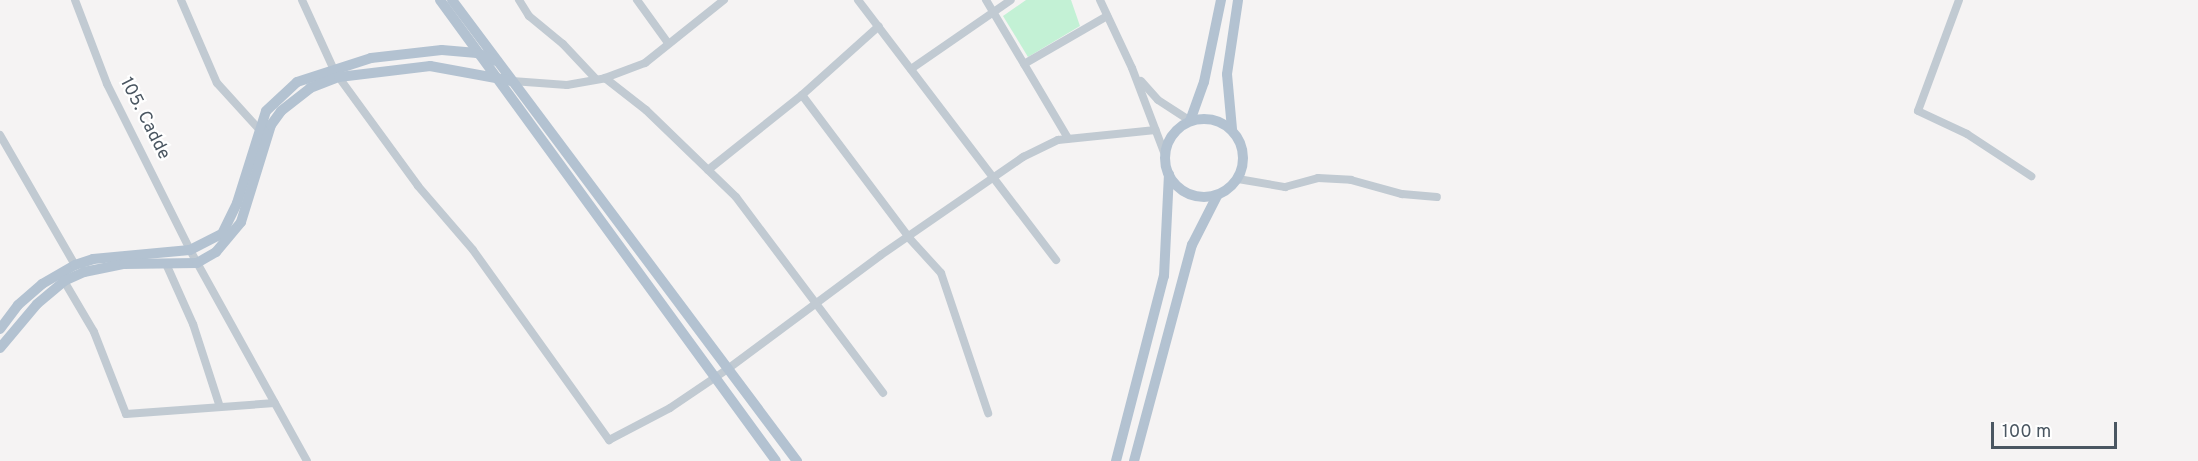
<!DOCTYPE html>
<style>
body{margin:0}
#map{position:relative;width:2198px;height:461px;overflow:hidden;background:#f5f3f3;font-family:Overpass,sans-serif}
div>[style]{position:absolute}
.green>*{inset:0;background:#c3f1d5}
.minor>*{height:8px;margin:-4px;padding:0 4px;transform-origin:4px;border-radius:4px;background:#c1cad2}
.major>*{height:10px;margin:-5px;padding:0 5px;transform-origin:5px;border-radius:5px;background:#b3c2d1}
.major>.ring{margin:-5px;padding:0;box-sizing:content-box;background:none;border:10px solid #b3c2d1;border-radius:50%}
span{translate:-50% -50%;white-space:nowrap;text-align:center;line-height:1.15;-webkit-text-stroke:4.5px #fff;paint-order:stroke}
.street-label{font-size:18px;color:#4a5661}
.scale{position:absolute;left:1991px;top:422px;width:126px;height:27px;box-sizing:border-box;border:3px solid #4a5661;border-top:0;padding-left:8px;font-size:18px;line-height:21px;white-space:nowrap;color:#4a5661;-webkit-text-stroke:4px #fff;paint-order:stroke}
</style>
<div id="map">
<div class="green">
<i style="clip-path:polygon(1026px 0,1071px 0,1080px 26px,1028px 57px,1003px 16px)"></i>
</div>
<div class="minor">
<i style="left:75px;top:0;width:90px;rotate:69.1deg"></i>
<i style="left:107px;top:84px;width:186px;rotate:63.4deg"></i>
<i style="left:190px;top:250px;width:241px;rotate:61deg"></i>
<i style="left:181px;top:0;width:90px;rotate:66.6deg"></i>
<i style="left:217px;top:83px;width:61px;rotate:47.7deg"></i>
<i style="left:302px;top:0;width:79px;rotate:65.4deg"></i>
<i style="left:335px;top:72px;width:141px;rotate:53.9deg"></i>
<i style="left:418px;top:186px;width:84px;rotate:49.3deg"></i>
<i style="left:473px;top:250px;width:234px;rotate:54.4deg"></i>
<i style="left:609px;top:440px;width:69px;rotate:-27.7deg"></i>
<i style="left:670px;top:408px;width:71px;rotate:-34.1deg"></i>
<i style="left:729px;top:368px;width:189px;rotate:-36.6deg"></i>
<i style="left:881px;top:255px;width:173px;rotate:-34.6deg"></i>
<i style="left:1023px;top:157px;width:39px;rotate:-26deg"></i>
<i style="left:1058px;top:140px;width:98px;rotate:-5.9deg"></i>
<i style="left:519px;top:0;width:19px;rotate:58deg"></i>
<i style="left:529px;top:16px;width:44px;rotate:39.5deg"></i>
<i style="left:563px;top:44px;width:48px;rotate:46.7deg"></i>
<i style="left:637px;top:0;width:53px;rotate:54.2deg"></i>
<i style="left:858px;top:0;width:327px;rotate:52.7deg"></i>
<i style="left:986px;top:0;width:161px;rotate:59.3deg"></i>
<i style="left:1100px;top:0;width:75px;rotate:64.8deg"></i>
<i style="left:1132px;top:68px;width:93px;rotate:69.2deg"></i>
<i style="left:1959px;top:0;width:118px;rotate:110.3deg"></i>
<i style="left:1918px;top:111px;width:54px;rotate:25.1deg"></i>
<i style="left:1967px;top:134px;width:77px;rotate:33.3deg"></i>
<i style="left:1024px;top:64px;width:96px;rotate:-30deg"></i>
<i style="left:911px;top:69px;width:121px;rotate:-34.6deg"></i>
<i style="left:605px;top:78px;width:52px;rotate:38deg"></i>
<i style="left:646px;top:110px;width:125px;rotate:44deg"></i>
<i style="left:736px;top:197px;width:245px;rotate:53.1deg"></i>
<i style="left:512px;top:81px;width:55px;rotate:4.2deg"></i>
<i style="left:567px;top:85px;width:39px;rotate:-10deg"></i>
<i style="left:605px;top:78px;width:43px;rotate:-20.6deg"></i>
<i style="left:645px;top:63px;width:101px;rotate:-38.6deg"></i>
<i style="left:1141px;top:81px;width:25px;rotate:48deg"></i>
<i style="left:1158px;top:100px;width:38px;rotate:33deg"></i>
<i style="left:802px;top:95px;width:180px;rotate:53.1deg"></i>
<i style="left:910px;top:239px;width:46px;rotate:47.6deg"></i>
<i style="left:941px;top:273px;width:148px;rotate:71.4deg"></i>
<i style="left:0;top:135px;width:150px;rotate:60deg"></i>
<i style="left:708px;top:170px;width:120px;rotate:-38.6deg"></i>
<i style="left:802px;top:95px;width:103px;rotate:-41.9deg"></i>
<i style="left:1238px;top:179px;width:48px;rotate:9.7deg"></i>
<i style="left:1285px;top:187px;width:34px;rotate:-15deg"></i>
<i style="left:1318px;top:178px;width:33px;rotate:3deg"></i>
<i style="left:1351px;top:180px;width:53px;rotate:15.4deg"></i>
<i style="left:1402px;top:194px;width:35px;rotate:5deg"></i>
<i style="left:167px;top:266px;width:64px;rotate:65.9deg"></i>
<i style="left:193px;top:324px;width:87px;rotate:72deg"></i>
<i style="left:64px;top:281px;width:59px;rotate:59.5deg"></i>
<i style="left:94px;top:332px;width:88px;rotate:68.7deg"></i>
<i style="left:126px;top:414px;width:149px;rotate:-4.2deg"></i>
</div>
<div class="major">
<i style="left:440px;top:0;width:570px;rotate:53.91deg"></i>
<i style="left:452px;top:0;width:576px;rotate:53.19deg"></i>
<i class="ring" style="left:1165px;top:119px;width:68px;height:68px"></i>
<i style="left:1190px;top:121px;width:41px;rotate:-70.3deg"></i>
<i style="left:1204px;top:82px;width:84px;rotate:-78.3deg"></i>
<i style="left:1232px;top:129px;width:55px;rotate:-95.2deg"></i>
<i style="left:1227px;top:74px;width:75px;rotate:-81.5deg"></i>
<i style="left:0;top:329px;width:30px;rotate:-53deg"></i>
<i style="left:18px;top:305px;width:32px;rotate:-41deg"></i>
<i style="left:42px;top:284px;width:38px;rotate:-30deg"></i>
<i style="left:75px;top:265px;width:19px;rotate:-18deg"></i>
<i style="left:93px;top:259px;width:97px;rotate:-5.3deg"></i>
<i style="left:190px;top:250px;width:36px;rotate:-27deg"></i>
<i style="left:222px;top:234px;width:34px;rotate:-64deg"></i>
<i style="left:237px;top:203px;width:96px;rotate:-72.5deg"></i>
<i style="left:266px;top:111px;width:42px;rotate:-43.1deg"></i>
<i style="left:297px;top:82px;width:78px;rotate:-18deg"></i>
<i style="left:371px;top:58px;width:71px;rotate:-6.4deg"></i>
<i style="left:442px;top:50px;width:35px;rotate:5deg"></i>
<i style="left:477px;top:53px;width:22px;rotate:22deg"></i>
<i style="left:0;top:348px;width:57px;rotate:-49.9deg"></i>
<i style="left:37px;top:304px;width:35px;rotate:-40deg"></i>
<i style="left:64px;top:281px;width:22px;rotate:-24deg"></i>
<i style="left:84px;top:272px;width:41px;rotate:-11.3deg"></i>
<i style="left:124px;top:264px;width:73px;rotate:-0.8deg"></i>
<i style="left:197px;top:263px;width:22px;rotate:-30deg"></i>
<i style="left:216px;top:252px;width:39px;rotate:-50deg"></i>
<i style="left:241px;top:222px;width:102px;rotate:-72.8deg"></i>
<i style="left:271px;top:125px;width:17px;rotate:-54deg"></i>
<i style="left:281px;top:111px;width:37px;rotate:-38deg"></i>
<i style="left:310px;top:88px;width:31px;rotate:-21deg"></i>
<i style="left:339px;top:77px;width:92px;rotate:-6.9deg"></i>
<i style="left:430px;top:66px;width:83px;rotate:10.4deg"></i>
<i style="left:1116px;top:461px;width:191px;rotate:-75.5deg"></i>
<i style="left:1164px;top:276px;width:102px;rotate:-87.2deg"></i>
<i style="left:1134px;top:461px;width:224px;rotate:-75deg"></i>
<i style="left:1192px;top:245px;width:55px;rotate:-63deg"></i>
</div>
<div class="street-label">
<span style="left:144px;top:119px;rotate:63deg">105. Cadde</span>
</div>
<div class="scale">100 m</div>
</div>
